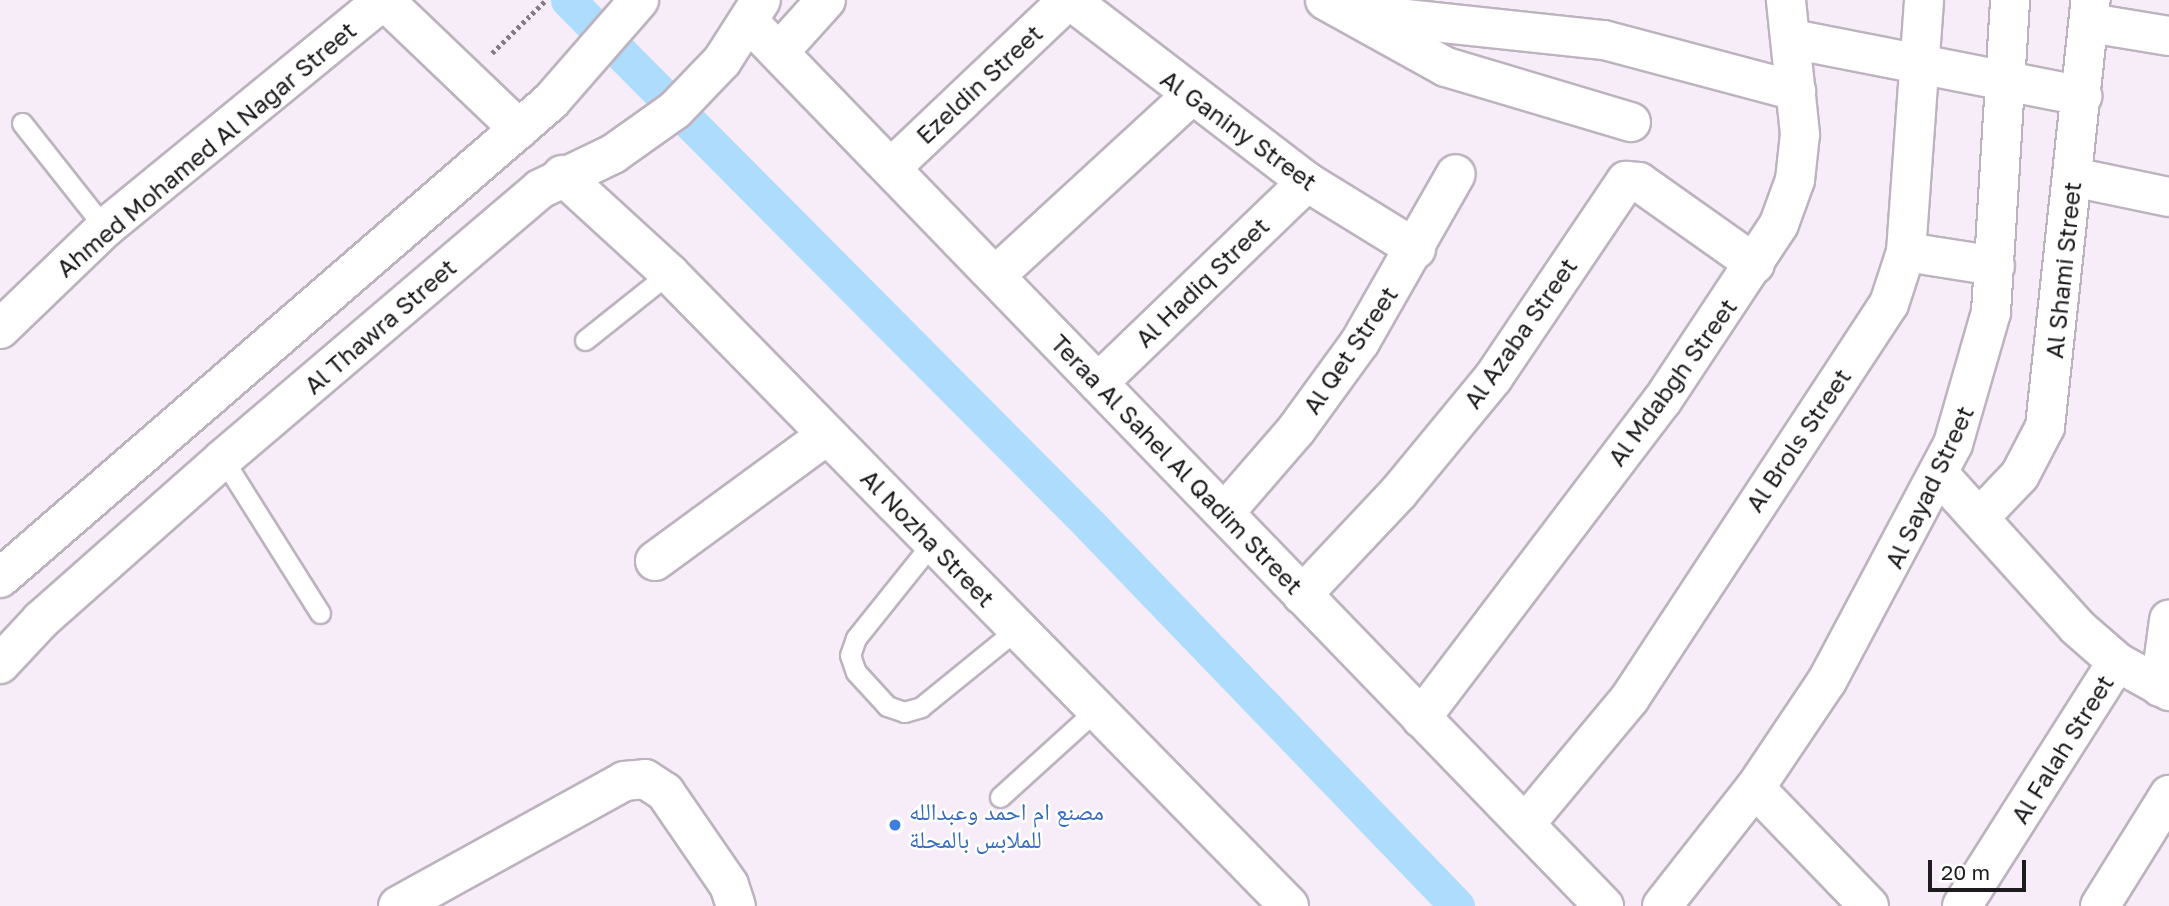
<!DOCTYPE html>
<meta charset="utf-8">
<style>
body{margin:0}
#map{position:relative;width:2169px;height:906px;overflow:hidden;background:#f7edf9;font-family:"Golos Text","Noto Naskh Arabic",sans-serif}
div>[style]{position:absolute}
.canal>*{height:35px;margin:-17.5px;padding:0 17.5px;transform-origin:17.5px;border-radius:17.5px;background:#addcfd}
.path>*{height:4.5px;margin-top:-2.25px;transform-origin:0;background:repeating-linear-gradient(90deg,#817b82 0 3.5px,transparent 0 7px)}
.roads{filter:drop-shadow(2px 0 #bdb3bf) drop-shadow(-2px 0 #bdb3bf) drop-shadow(0 2px #bdb3bf) drop-shadow(0 -2px #bdb3bf)}
.service>*{height:19px;margin:-9.5px;padding:0 9.5px;transform-origin:9.5px;border-radius:9.5px;background:#fff}
.minor>*{height:38px;margin:-19px;padding:0 19px;transform-origin:19px;border-radius:19px;background:#fff}
.secondary>*{height:38px;margin:-19px;padding:0 19px;transform-origin:19px;border-radius:19px;background:#fff}
.dots>*{width:19px;height:19px;translate:-50% -50%;box-sizing:border-box;border:4px solid #fff;border-radius:50%}
span{translate:-50% -50%;white-space:nowrap;text-align:center;line-height:1.15;-webkit-text-stroke:5px #fff;paint-order:stroke}
.street-label{font-size:24px;color:#1e1b1f}
.shop-label{font-size:24px;color:#366cbe}
.left{translate:0 -50%;text-align:left}
.scale{position:absolute;left:1928px;top:860px;width:98px;height:32px;box-sizing:border-box;border:4px solid #1e1b1f;border-top:0;padding-left:9px;font-size:21px;line-height:24px;white-space:nowrap;color:#1e1b1f;-webkit-text-stroke:5px #fff;paint-order:stroke}
</style>
<div id="map">
<div class="canal">
<i style="left:568px;top:0;width:740px;rotate:45.16deg"></i>
<i style="left:1090px;top:525px;width:529px;rotate:46.07deg"></i>
</div>
<div class="path">
<i style="left:492px;top:53px;width:76px;rotate:-44.5deg"></i>
</div>
<div class="roads">
<div class="service">
<i style="left:22px;top:123px;width:134px;rotate:51.7deg"></i>
<i style="left:585px;top:340px;width:107px;rotate:-38.6deg"></i>
<i style="left:223px;top:459px;width:182px;rotate:57.8deg"></i>
<i style="left:933px;top:542px;width:123px;rotate:128.7deg"></i>
<i style="left:856px;top:638px;width:18px;rotate:109deg"></i>
<i style="left:850px;top:655px;width:18px;rotate:71deg"></i>
<i style="left:856px;top:672px;width:46px;rotate:47.6deg"></i>
<i style="left:887px;top:706px;width:18px;rotate:19deg"></i>
<i style="left:904px;top:712px;width:18px;rotate:-16deg"></i>
<i style="left:921px;top:707px;width:124px;rotate:-39.1deg"></i>
<i style="left:1000px;top:797px;width:131px;rotate:-42.2deg"></i>
</div>
<div class="minor">
<i style="left:384px;top:0;width:187px;rotate:43.7deg"></i>
<i style="left:1070px;top:0;width:299px;rotate:37.5deg"></i>
<i style="left:1307px;top:182px;width:128px;rotate:31.6deg"></i>
<i style="left:1325px;top:0;width:138px;rotate:29deg"></i>
<i style="left:1446px;top:67px;width:193px;rotate:16.6deg"></i>
<i style="left:1350px;top:13px;width:255px;rotate:6.1deg"></i>
<i style="left:1604px;top:40px;width:199px;rotate:14.9deg"></i>
<i style="left:749px;top:22px;width:1230px;rotate:45.96deg"></i>
<i style="left:2090px;top:23px;width:80px;rotate:9.3deg"></i>
<i style="left:1792px;top:39px;width:296px;rotate:11.1deg"></i>
<i style="left:779px;top:52px;width:70px;rotate:-47.9deg"></i>
<i style="left:891px;top:168px;width:244px;rotate:-43.5deg"></i>
<i style="left:562px;top:175px;width:145px;rotate:42.5deg"></i>
<i style="left:669px;top:273px;width:886px;rotate:45.59deg"></i>
<i style="left:2073px;top:177px;width:98px;rotate:11.8deg"></i>
<i style="left:1906px;top:252px;width:90px;rotate:8.9deg"></i>
<i style="left:995px;top:276px;width:265px;rotate:-42.6deg"></i>
<i style="left:0;top:329px;width:146px;rotate:-43.9deg"></i>
<i style="left:105px;top:228px;width:360px;rotate:-39.3deg"></i>
<i style="left:1098px;top:383px;width:290px;rotate:-43.9deg"></i>
<i style="left:1938px;top:473px;width:207px;rotate:47.9deg"></i>
<i style="left:2077px;top:627px;width:53px;rotate:41.2deg"></i>
<i style="left:2117px;top:662px;width:60px;rotate:29.1deg"></i>
<i style="left:1225px;top:512px;width:108px;rotate:-49.1deg"></i>
<i style="left:1296px;top:430px;width:109px;rotate:-54deg"></i>
<i style="left:1360px;top:342px;width:193px;rotate:-60.3deg"></i>
<i style="left:1979px;top:518px;width:59px;rotate:-46.4deg"></i>
<i style="left:2020px;top:475px;width:54px;rotate:-62.5deg"></i>
<i style="left:2045px;top:427px;width:429px;rotate:-83.9deg"></i>
<i style="left:655px;top:561px;width:213px;rotate:-36.2deg"></i>
<i style="left:1302px;top:595px;width:141px;rotate:-46.7deg"></i>
<i style="left:1399px;top:492px;width:148px;rotate:-50.5deg"></i>
<i style="left:1493px;top:378px;width:238px;rotate:-56deg"></i>
<i style="left:1626px;top:181px;width:13px;rotate:4deg"></i>
<i style="left:1639px;top:182px;width:142px;rotate:35.3deg"></i>
<i style="left:2160px;top:687px;width:68px;rotate:-82.3deg"></i>
<i style="left:1421px;top:718px;width:398px;rotate:-52.8deg"></i>
<i style="left:1662px;top:401px;width:212px;rotate:-56.5deg"></i>
<i style="left:1779px;top:224px;width:47px;rotate:-70deg"></i>
<i style="left:1795px;top:180px;width:46px;rotate:-83.8deg"></i>
<i style="left:1800px;top:134px;width:135px;rotate:-96deg"></i>
<i style="left:1755px;top:788px;width:164px;rotate:46deg"></i>
<i style="left:1526px;top:823px;width:163px;rotate:-50.2deg"></i>
<i style="left:1630px;top:698px;width:472px;rotate:-56.7deg"></i>
<i style="left:1889px;top:304px;width:55px;rotate:-71.9deg"></i>
<i style="left:1906px;top:252px;width:253px;rotate:-85.9deg"></i>
<i style="left:398px;top:906px;width:258px;rotate:-28.9deg"></i>
<i style="left:624px;top:781px;width:21px;rotate:-5deg"></i>
<i style="left:645px;top:779px;width:24px;rotate:33deg"></i>
<i style="left:665px;top:792px;width:113px;rotate:55.5deg"></i>
<i style="left:729px;top:885px;width:22px;rotate:72deg"></i>
<i style="left:1662px;top:906px;width:150px;rotate:-51.8deg"></i>
<i style="left:1755px;top:788px;width:129px;rotate:-56.1deg"></i>
<i style="left:1827px;top:681px;width:268px;rotate:-62deg"></i>
<i style="left:1953px;top:444px;width:137px;rotate:-73.9deg"></i>
<i style="left:1991px;top:312px;width:313px;rotate:-86.5deg"></i>
<i style="left:1962px;top:906px;width:289px;rotate:-57.6deg"></i>
<i style="left:2100px;top:906px;width:131px;rotate:-58.1deg"></i>
</div>
<div class="secondary">
<i style="left:0;top:578px;width:729px;rotate:-40.88deg"></i>
<i style="left:551px;top:101px;width:134px;rotate:-48.9deg"></i>
<i style="left:0;top:664px;width:60px;rotate:-47deg"></i>
<i style="left:41px;top:620px;width:243px;rotate:-41.5deg"></i>
<i style="left:223px;top:459px;width:416px;rotate:-40.4deg"></i>
<i style="left:540px;top:189px;width:81px;rotate:-25.6deg"></i>
<i style="left:613px;top:154px;width:76px;rotate:-35.4deg"></i>
<i style="left:675px;top:110px;width:68px;rotate:-46.2deg"></i>
<i style="left:722px;top:61px;width:72px;rotate:-57.4deg"></i>
</div>
</div>
<div class="dots">
<i style="left:895px;top:825px;background:#3f7fe0"></i>
</div>
<div class="street-label">
<span style="left:979px;top:84px;rotate:-43deg">Ezeldin Street</span>
<span style="left:1239px;top:130px;rotate:36deg">Al Ganiny Street</span>
<span style="left:206px;top:149px;rotate:-40deg">Ahmed Mohamed Al Nagar Street</span>
<span style="left:2063px;top:270px;rotate:-84deg">Al Shami Street</span>
<span style="left:1202px;top:282px;rotate:-44deg">Al Hadiq Street</span>
<span style="left:380px;top:326px;rotate:-41deg">Al Thawra Street</span>
<span style="left:1520px;top:333px;rotate:-55deg">Al Azaba Street</span>
<span style="left:1350px;top:350px;rotate:-56deg">Al Qet Street</span>
<span style="left:1672px;top:382px;rotate:-54deg">Al Mdabgh Street</span>
<span style="left:1798px;top:440px;rotate:-56deg">Al Brols Street</span>
<span style="left:1177px;top:464px;rotate:46deg">Teraa Al Sahel Al Qadim Street</span>
<span style="left:1929px;top:487px;rotate:-65deg">Al Sayad Street</span>
<span style="left:928px;top:538px;rotate:46deg">Al Nozha Street</span>
<span style="left:2062px;top:749px;rotate:-58deg">Al Falah Street</span>
</div>
<div class="shop-label">
<span class="left" style="left:909px;top:825px">مصنع ام احمد وعبدالله<br>للملابس بالمحلة</span>
</div>
<div class="scale">20 m</div>
</div>
